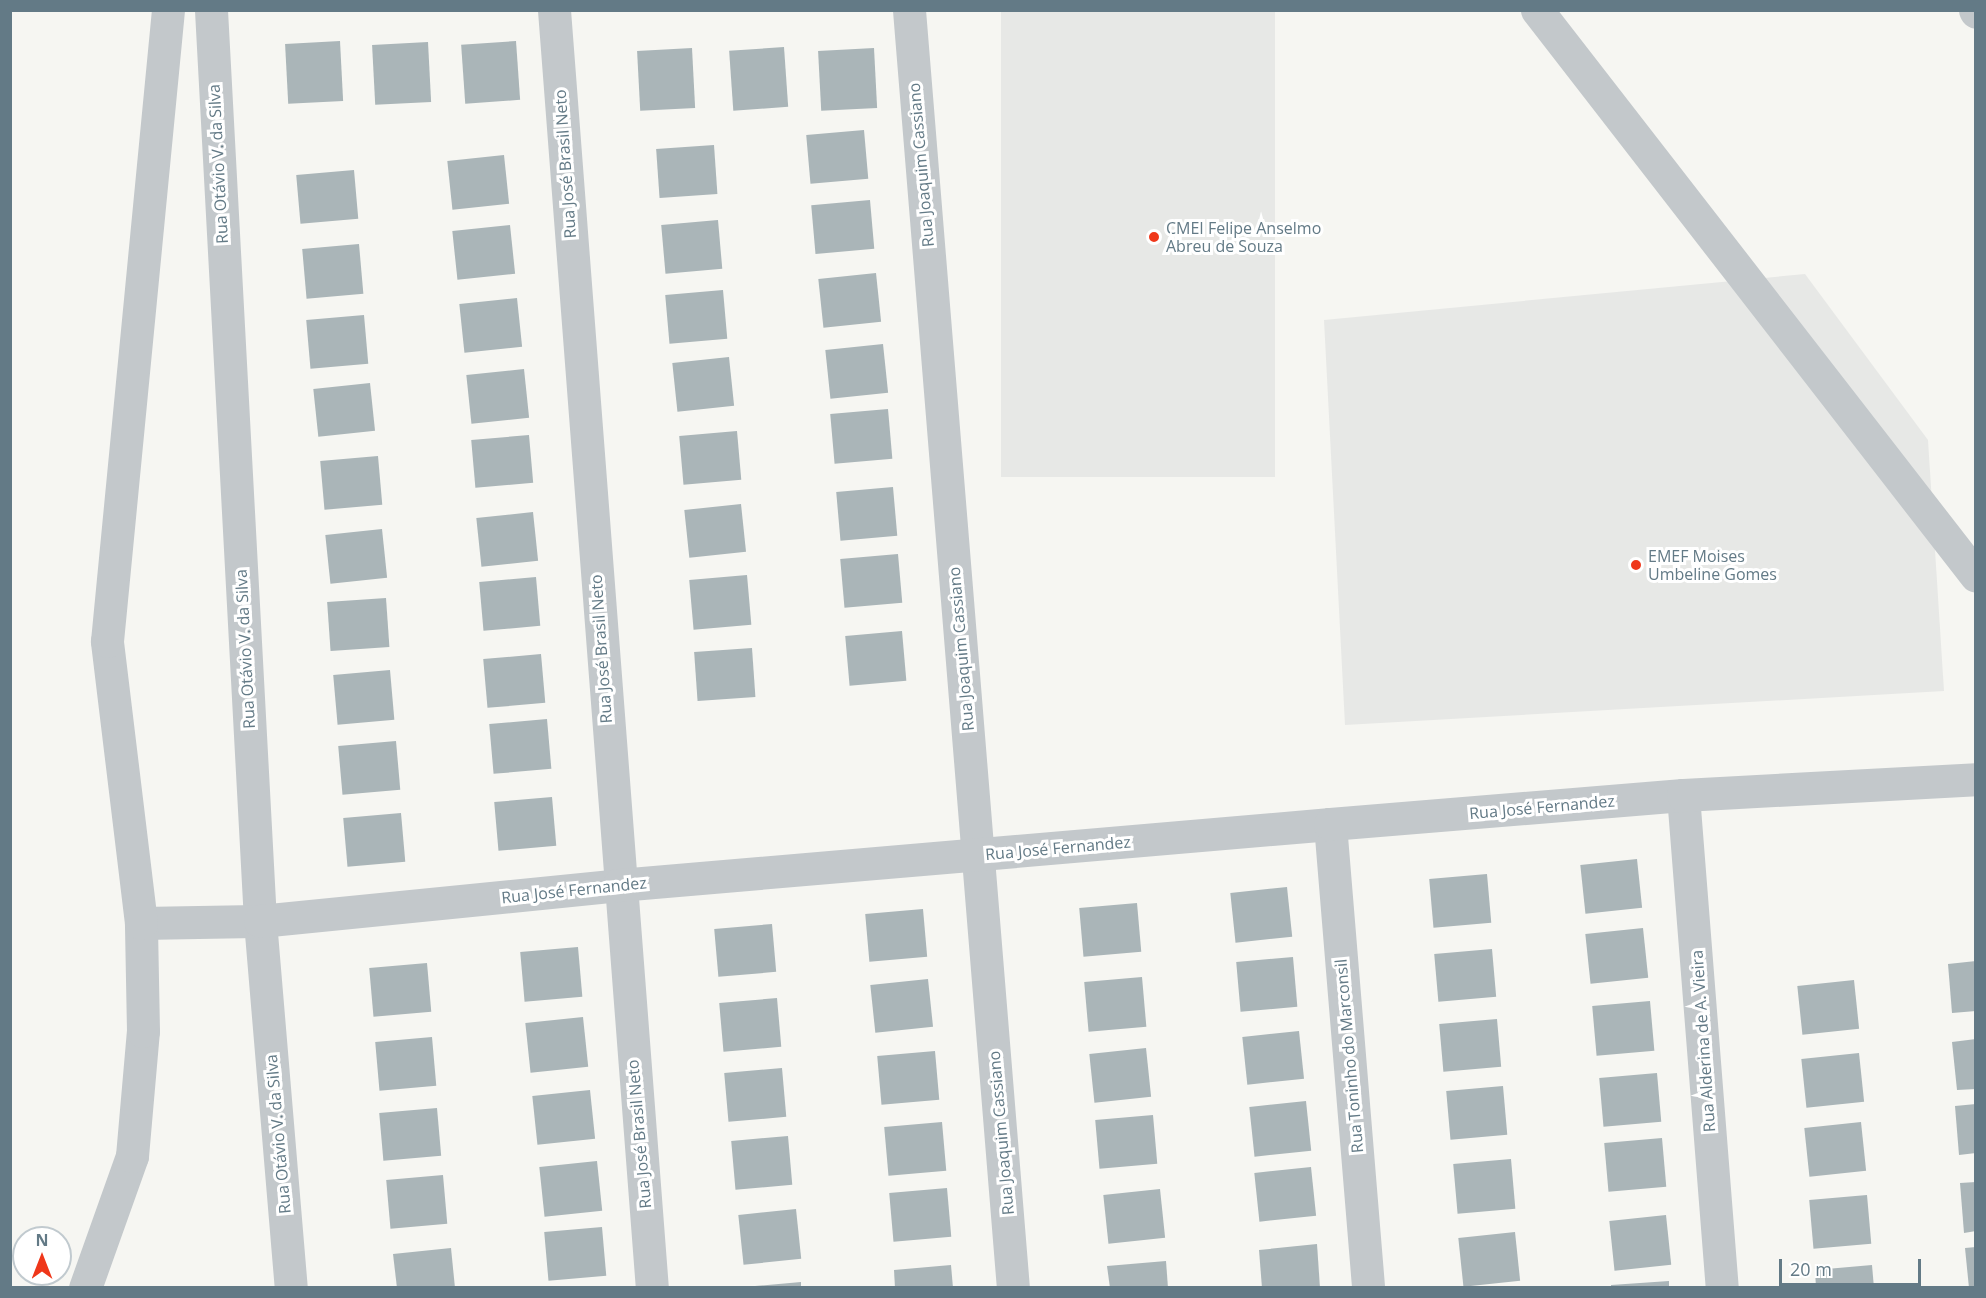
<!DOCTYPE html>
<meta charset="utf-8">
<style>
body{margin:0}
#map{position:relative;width:1986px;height:1298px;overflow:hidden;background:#f6f6f2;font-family:"Open Sans",sans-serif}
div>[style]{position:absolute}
.built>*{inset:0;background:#e7e8e6;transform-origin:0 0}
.building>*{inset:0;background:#aab5b8;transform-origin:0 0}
.minor>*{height:33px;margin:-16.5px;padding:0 16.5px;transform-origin:16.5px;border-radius:16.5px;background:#c3c8cb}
.dots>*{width:16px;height:16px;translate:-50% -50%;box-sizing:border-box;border:3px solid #fff;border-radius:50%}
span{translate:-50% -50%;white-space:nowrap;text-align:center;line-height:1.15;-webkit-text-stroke:6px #fff;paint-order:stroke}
.street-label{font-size:16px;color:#637a86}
.poi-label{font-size:16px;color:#637a86}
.left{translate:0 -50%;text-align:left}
.frame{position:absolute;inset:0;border:12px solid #637a86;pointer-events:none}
.north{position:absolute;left:12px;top:1226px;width:60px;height:60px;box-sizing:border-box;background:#fff;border:2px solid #c1cacf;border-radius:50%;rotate:0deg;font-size:16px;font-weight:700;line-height:24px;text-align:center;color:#637a86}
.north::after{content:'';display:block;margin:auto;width:21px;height:27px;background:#ef371a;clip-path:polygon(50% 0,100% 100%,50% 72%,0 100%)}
.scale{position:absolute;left:1779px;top:1259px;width:142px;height:27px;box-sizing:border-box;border:3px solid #637a86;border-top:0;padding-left:8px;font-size:18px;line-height:21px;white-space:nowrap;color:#637a86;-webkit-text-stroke:4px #fff;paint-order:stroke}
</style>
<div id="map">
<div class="built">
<i style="left:1001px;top:11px;width:274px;height:466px"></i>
<i style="clip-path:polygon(1805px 274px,1928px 440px,1944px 691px,1345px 725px,1324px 320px)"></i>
</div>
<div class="building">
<i style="left:340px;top:41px;width:60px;height:55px;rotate:87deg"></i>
<i style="left:516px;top:41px;width:59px;height:55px;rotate:86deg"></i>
<i style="left:428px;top:42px;width:60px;height:56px;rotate:87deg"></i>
<i style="left:784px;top:47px;width:60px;height:55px;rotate:86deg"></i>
<i style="left:692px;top:48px;width:60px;height:55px;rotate:87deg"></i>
<i style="left:874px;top:48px;width:60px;height:56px;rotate:87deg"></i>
<i style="left:864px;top:130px;width:49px;height:58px;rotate:85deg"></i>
<i style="left:714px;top:145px;width:49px;height:58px;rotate:86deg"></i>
<i style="left:504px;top:155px;width:49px;height:57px;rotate:84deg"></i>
<i style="left:354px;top:170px;width:49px;height:58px;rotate:85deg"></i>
<i style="left:870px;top:200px;width:49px;height:59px;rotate:85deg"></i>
<i style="left:718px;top:220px;width:49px;height:57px;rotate:85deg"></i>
<i style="left:510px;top:225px;width:49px;height:58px;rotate:84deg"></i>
<i style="left:359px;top:244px;width:50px;height:57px;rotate:85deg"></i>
<i style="left:876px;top:273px;width:49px;height:58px;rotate:84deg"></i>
<i style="left:723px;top:290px;width:49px;height:58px;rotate:85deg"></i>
<i style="left:517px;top:298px;width:49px;height:58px;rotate:84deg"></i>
<i style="left:364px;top:315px;width:49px;height:58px;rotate:85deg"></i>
<i style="left:883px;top:344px;width:49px;height:58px;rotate:84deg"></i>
<i style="left:729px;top:357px;width:49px;height:57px;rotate:84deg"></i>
<i style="left:524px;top:369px;width:49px;height:58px;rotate:84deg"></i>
<i style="left:370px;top:383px;width:48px;height:57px;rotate:84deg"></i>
<i style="left:888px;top:409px;width:50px;height:58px;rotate:85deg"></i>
<i style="left:737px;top:431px;width:49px;height:58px;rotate:85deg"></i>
<i style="left:529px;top:435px;width:48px;height:58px;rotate:85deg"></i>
<i style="left:378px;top:456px;width:49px;height:58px;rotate:85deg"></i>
<i style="left:893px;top:487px;width:49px;height:57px;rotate:85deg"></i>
<i style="left:741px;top:504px;width:48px;height:57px;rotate:84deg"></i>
<i style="left:533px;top:512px;width:49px;height:57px;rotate:84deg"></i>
<i style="left:382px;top:529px;width:49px;height:57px;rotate:84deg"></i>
<i style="left:898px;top:554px;width:49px;height:58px;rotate:85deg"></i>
<i style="left:747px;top:575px;width:50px;height:58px;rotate:85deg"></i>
<i style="left:536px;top:577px;width:49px;height:57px;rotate:85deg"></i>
<i style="left:386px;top:598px;width:49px;height:59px;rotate:86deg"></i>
<i style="left:902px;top:631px;width:50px;height:57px;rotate:85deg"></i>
<i style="left:752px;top:648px;width:49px;height:58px;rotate:86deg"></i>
<i style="left:541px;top:654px;width:49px;height:58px;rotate:85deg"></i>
<i style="left:390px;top:670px;width:50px;height:57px;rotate:85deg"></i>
<i style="left:547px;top:719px;width:50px;height:58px;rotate:85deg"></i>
<i style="left:396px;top:741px;width:49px;height:58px;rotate:85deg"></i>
<i style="left:552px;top:797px;width:49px;height:58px;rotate:85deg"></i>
<i style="left:401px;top:813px;width:49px;height:58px;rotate:85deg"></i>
<i style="left:1637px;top:859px;width:49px;height:57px;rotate:84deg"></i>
<i style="left:1487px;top:874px;width:49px;height:58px;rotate:85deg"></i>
<i style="left:1287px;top:887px;width:50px;height:57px;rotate:84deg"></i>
<i style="left:1137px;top:903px;width:49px;height:58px;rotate:85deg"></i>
<i style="left:923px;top:909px;width:48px;height:58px;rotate:85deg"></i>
<i style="left:772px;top:924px;width:48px;height:58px;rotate:85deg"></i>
<i style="left:1643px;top:928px;width:50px;height:58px;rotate:84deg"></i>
<i style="left:578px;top:947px;width:50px;height:58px;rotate:85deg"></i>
<i style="left:1492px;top:949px;width:48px;height:58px;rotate:85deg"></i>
<i style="left:1293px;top:957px;width:50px;height:57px;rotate:85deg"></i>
<i style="clip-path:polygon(1976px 961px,1976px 1011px,1952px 1013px,1948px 964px)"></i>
<i style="left:427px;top:963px;width:49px;height:58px;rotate:85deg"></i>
<i style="left:1142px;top:977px;width:50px;height:58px;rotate:85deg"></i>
<i style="left:928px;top:979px;width:48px;height:58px;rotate:84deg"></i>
<i style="left:1854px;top:980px;width:49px;height:57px;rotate:84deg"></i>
<i style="left:777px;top:998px;width:49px;height:58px;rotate:85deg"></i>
<i style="left:1650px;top:1001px;width:50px;height:58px;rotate:85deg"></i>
<i style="left:583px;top:1017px;width:50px;height:58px;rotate:84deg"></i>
<i style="left:1497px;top:1019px;width:48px;height:58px;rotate:85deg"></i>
<i style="left:1299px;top:1031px;width:48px;height:57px;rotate:84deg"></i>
<i style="left:432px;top:1037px;width:49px;height:57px;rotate:85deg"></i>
<i style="clip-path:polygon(1976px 1039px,1976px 1089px,1957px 1090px,1952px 1042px)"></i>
<i style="left:1146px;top:1048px;width:49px;height:57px;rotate:84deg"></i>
<i style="left:935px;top:1051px;width:49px;height:58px;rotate:85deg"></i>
<i style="left:1859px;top:1053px;width:49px;height:58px;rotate:84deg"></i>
<i style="left:782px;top:1068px;width:49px;height:58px;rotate:85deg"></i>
<i style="left:1657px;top:1073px;width:49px;height:58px;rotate:85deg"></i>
<i style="left:1503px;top:1086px;width:49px;height:57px;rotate:85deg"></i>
<i style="left:590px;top:1090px;width:49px;height:58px;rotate:84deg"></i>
<i style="left:1306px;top:1101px;width:50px;height:57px;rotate:84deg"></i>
<i style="clip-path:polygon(1976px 1104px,1976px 1153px,1959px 1155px,1955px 1106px)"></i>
<i style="left:437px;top:1108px;width:48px;height:58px;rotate:85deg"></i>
<i style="left:1153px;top:1115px;width:49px;height:58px;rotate:85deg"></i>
<i style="left:942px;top:1122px;width:49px;height:58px;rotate:85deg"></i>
<i style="left:1861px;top:1122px;width:49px;height:57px;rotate:84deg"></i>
<i style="left:788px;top:1136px;width:49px;height:57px;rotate:85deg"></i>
<i style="left:1662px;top:1138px;width:49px;height:58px;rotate:85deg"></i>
<i style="left:1511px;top:1159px;width:50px;height:58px;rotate:85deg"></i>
<i style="left:597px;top:1161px;width:50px;height:58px;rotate:84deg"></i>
<i style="left:1311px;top:1167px;width:49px;height:57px;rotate:84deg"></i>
<i style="left:443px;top:1175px;width:49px;height:57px;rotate:85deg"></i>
<i style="clip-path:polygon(1976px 1182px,1976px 1231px,1964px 1233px,1960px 1183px)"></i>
<i style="left:947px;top:1188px;width:49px;height:58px;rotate:85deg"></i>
<i style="left:1160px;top:1189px;width:49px;height:57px;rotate:84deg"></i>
<i style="left:1867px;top:1195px;width:49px;height:58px;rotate:85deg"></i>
<i style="left:796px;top:1209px;width:50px;height:58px;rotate:84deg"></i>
<i style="left:1666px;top:1215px;width:50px;height:57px;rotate:84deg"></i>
<i style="left:602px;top:1227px;width:49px;height:58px;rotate:85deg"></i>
<i style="left:1515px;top:1232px;width:49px;height:57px;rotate:84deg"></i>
<i style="clip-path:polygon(1317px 1244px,1320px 1288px,1262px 1288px,1259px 1250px)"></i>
<i style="clip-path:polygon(1976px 1247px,1976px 1288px,1969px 1288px,1965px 1248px)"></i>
<i style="clip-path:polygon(451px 1248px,455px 1288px,397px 1288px,393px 1254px)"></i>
<i style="clip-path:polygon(1166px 1261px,1168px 1288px,1110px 1288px,1107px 1266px)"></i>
<i style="clip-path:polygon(951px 1265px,953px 1288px,895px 1288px,894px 1270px)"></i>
<i style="clip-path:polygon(1872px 1265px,1874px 1288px,1816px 1288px,1815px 1270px)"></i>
<i style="clip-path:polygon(1669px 1281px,1669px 1288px,1611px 1288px,1611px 1285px)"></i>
<i style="clip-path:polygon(801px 1282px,801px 1288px,755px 1288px,755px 1286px)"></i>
</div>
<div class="minor">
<i style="left:211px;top:10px;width:912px;rotate:86.92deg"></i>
<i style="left:260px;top:921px;width:368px;rotate:85.2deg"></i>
<i style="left:554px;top:10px;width:1282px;rotate:85.62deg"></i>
<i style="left:909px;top:10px;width:1282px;rotate:85.35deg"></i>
<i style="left:1537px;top:10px;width:716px;rotate:52.2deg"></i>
<i style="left:1975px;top:10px;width:2px;rotate:63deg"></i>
<i style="left:1683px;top:795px;width:495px;rotate:85.5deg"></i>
<i style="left:1330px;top:824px;width:466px;rotate:85.3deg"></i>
<i style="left:141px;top:923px;width:119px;rotate:-1deg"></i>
<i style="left:260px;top:921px;width:361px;rotate:-5.7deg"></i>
<i style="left:619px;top:885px;width:714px;rotate:-4.9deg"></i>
<i style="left:1330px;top:824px;width:354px;rotate:-4.7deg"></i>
<i style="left:1683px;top:795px;width:293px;rotate:-3.1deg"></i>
<i style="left:85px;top:1288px;width:140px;rotate:-70.4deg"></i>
<i style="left:132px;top:1156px;width:125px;rotate:-85deg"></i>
<i style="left:143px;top:1031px;width:108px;rotate:-91.1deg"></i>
<i style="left:141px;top:923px;width:284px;rotate:-96.9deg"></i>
<i style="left:107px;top:641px;width:634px;rotate:-84.48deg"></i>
</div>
<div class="dots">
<i style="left:1154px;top:237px;background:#ef371a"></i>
<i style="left:1636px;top:565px;background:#ef371a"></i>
</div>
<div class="street-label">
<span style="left:218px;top:164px;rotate:-93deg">Rua Otávio V. da Silva</span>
<span style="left:565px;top:164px;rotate:-94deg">Rua José Brasil Neto</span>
<span style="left:921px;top:165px;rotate:-95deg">Rua Joaquim Cassiano</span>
<span style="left:245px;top:649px;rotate:-93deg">Rua Otávio V. da Silva</span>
<span style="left:601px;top:649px;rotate:-94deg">Rua José Brasil Neto</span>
<span style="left:961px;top:649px;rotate:-95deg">Rua Joaquim Cassiano</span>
<span style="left:1542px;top:807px;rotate:-5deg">Rua José Fernandez</span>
<span style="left:1058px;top:848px;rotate:-5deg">Rua José Fernandez</span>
<span style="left:574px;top:890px;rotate:-6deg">Rua José Fernandez</span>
<span style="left:1703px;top:1041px;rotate:-94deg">Rua Alderina de A. Vieira</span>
<span style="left:1349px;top:1056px;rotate:-95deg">Rua Toninho do Marconsil</span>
<span style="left:1001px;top:1133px;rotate:-95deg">Rua Joaquim Cassiano</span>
<span style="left:278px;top:1134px;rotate:-95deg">Rua Otávio V. da Silva</span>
<span style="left:639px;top:1134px;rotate:-95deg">Rua José Brasil Neto</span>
</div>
<div class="poi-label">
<span class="left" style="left:1166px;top:237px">CMEI Felipe Anselmo<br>Abreu de Souza</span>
<span class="left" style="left:1648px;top:565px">EMEF Moises<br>Umbeline Gomes</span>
</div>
<div class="frame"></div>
<div class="north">N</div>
<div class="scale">20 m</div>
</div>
